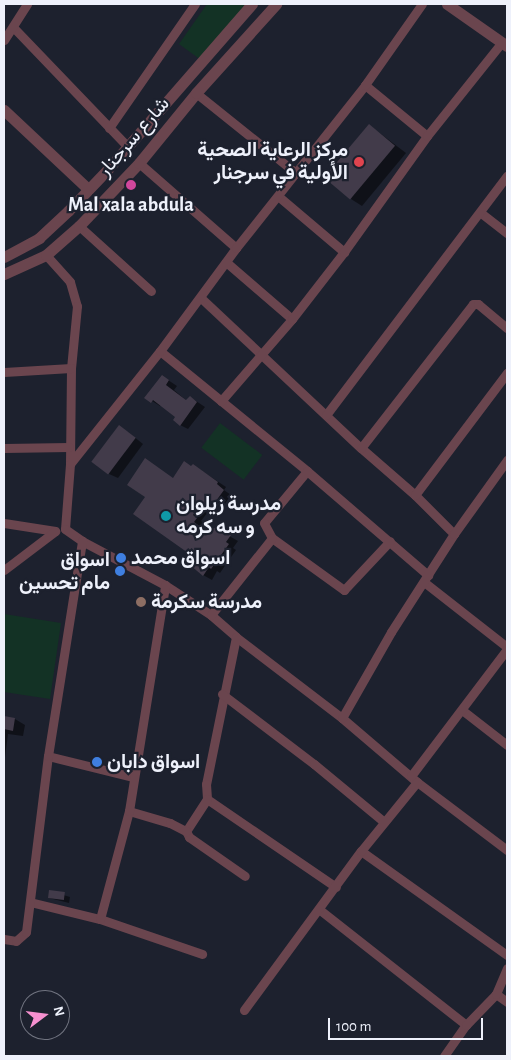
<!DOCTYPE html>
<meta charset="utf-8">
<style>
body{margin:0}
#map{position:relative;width:511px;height:1060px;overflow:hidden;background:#1d212e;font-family:"Alegreya Sans",Vazirmatn,sans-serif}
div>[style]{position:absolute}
.green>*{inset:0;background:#133225;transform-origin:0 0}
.shadow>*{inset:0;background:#0007}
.building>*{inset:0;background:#423b4a;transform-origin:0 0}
.minor>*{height:9px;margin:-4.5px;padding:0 4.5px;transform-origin:4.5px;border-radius:4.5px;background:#6a454e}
.tertiary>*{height:11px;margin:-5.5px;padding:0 5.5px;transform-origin:5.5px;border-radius:5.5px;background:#6a454e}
.dots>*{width:14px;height:14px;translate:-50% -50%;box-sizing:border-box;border:2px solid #1d212e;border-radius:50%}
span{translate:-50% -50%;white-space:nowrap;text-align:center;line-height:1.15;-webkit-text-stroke:4.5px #1d212e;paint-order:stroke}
.street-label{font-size:20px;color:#eef1fb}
.poi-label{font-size:20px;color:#eef1fb;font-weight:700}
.right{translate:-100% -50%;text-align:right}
.left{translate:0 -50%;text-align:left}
.frame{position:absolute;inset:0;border:5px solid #eef1fb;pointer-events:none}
.north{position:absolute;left:20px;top:990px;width:50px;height:50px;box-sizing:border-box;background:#1d212e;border:1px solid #717480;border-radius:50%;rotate:75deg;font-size:14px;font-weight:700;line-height:20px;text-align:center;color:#eef1fb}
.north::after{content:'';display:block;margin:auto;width:18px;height:22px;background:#f690cf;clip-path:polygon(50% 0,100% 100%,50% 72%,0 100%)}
.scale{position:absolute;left:328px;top:1018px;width:155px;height:22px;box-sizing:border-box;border:2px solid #eef1fb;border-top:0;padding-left:6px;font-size:15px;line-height:18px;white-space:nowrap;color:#eef1fb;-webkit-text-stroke:4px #1d212e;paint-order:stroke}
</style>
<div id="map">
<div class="green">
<i style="clip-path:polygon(207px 4px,248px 4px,201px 60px,179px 44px)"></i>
<i style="left:220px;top:423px;width:53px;height:31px;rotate:37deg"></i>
<i style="clip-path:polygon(4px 614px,61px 623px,50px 699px,4px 692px)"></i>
</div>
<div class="shadow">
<i style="clip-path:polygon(369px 125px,406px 153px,362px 206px,351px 199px)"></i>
<i style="clip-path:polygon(162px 376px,177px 386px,174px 390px,187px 401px,190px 397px,205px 407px,188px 429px,180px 425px,177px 417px,161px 405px,160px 406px,152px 401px)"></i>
<i style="clip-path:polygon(128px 432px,143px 444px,118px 478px,109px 474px)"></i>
<i style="clip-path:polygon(193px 465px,226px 487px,224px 490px,231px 495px,224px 505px,211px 508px,201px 521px,204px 523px,201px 528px,207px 532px,217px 529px,238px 541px,233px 548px,236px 550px,220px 573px,217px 571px,212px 580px,203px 575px,192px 554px,177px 482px)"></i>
<i style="clip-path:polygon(4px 717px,15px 719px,25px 725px,23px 736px,8px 734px,4px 765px)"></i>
<i style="clip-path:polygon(50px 891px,70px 897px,69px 903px,49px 898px)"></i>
</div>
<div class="building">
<i style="left:369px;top:124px;width:34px;height:70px;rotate:40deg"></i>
<i style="clip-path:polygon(162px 375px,169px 380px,166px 385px,186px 400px,190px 396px,197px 402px,180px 426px,173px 420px,175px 417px,153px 400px,151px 403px,144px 398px)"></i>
<i style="left:119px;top:425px;width:21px;height:46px;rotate:37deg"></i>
<i style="clip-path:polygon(145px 458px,173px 478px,184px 461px,191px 466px,193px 464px,218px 482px,217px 484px,224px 490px,216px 501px,202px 504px,193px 515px,197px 518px,194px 522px,206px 531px,217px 527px,231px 535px,226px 542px,229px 544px,211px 569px,209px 567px,203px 576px,190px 565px,188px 560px,191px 555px,133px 514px,145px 497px,127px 485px)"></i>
<i style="clip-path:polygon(4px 716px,15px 718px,13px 731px,4px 729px)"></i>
<i style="left:49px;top:890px;width:16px;height:8px;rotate:7deg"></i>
</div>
<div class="minor">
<i style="left:13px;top:27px;width:165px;rotate:46.2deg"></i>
<i style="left:4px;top:40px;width:43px;rotate:-57.4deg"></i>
<i style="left:365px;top:85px;width:80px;rotate:39.4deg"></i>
<i style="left:196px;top:93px;width:128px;rotate:38.7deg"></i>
<i style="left:109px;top:128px;width:151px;rotate:-55.3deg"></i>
<i style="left:139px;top:163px;width:129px;rotate:41.2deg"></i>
<i style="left:278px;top:196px;width:87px;rotate:40.3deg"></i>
<i style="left:481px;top:213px;width:33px;rotate:38deg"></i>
<i style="left:79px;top:226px;width:97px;rotate:42.1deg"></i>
<i style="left:46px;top:255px;width:36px;rotate:48deg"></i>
<i style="left:70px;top:282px;width:25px;rotate:74deg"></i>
<i style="left:77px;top:306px;width:62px;rotate:95.5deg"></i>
<i style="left:71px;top:368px;width:96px;rotate:90.6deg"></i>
<i style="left:70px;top:464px;width:65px;rotate:94.4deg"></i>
<i style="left:226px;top:262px;width:87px;rotate:40.8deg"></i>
<i style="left:201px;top:298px;width:219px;rotate:43.2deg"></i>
<i style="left:361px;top:448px;width:72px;rotate:41deg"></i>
<i style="left:415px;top:495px;width:55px;rotate:45deg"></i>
<i style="left:160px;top:351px;width:190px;rotate:39.2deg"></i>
<i style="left:307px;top:471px;width:160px;rotate:40.7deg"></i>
<i style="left:4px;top:372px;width:67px;rotate:-3.4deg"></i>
<i style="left:221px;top:401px;width:108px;rotate:-49.1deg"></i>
<i style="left:292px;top:319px;width:85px;rotate:-52.2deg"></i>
<i style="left:344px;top:252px;width:143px;rotate:-54.4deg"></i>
<i style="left:427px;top:136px;width:120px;rotate:-51.4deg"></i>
<i style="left:326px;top:415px;width:300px;rotate:-52.9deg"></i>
<i style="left:4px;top:448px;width:65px;rotate:-0.9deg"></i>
<i style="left:361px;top:448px;width:182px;rotate:-52.1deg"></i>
<i style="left:473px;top:304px;width:5px"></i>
<i style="left:478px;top:304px;width:38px;rotate:40deg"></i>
<i style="left:70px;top:464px;width:144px;rotate:-51.5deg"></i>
<i style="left:160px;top:351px;width:128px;rotate:-53.6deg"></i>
<i style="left:236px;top:248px;width:208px;rotate:-51.6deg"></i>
<i style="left:365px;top:85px;width:99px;rotate:-54.9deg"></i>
<i style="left:307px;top:471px;width:67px;rotate:129.6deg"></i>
<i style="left:264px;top:523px;width:17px;rotate:62deg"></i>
<i style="left:272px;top:538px;width:89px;rotate:35.8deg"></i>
<i style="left:344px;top:590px;width:67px;rotate:-46.8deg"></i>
<i style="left:415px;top:495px;width:153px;rotate:-53deg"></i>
<i style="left:4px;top:523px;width:52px;rotate:8.9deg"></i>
<i style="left:65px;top:529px;width:21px;rotate:35deg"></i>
<i style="left:82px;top:541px;width:94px;rotate:27.9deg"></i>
<i style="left:165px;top:585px;width:55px;rotate:33.1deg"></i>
<i style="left:211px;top:615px;width:33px;rotate:41deg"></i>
<i style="left:236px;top:637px;width:133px;rotate:37.4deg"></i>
<i style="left:342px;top:718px;width:99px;rotate:40.5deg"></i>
<i style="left:417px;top:782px;width:113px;rotate:37.1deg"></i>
<i style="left:4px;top:570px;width:63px;rotate:-37.2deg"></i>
<i style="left:424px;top:582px;width:105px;rotate:38.1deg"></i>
<i style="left:211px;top:615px;width:98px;rotate:-51.6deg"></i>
<i style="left:236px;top:637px;width:150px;rotate:101.5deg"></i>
<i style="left:206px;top:784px;width:15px;rotate:86deg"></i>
<i style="left:207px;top:799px;width:156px;rotate:34.3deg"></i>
<i style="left:222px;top:694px;width:116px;rotate:37.3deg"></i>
<i style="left:314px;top:764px;width:91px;rotate:39.6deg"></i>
<i style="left:462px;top:710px;width:57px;rotate:37.9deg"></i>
<i style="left:342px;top:718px;width:99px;rotate:-60.3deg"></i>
<i style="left:391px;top:632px;width:117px;rotate:-57.3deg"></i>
<i style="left:454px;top:534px;width:91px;rotate:-54.4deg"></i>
<i style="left:48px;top:756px;width:88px;rotate:13.9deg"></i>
<i style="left:411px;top:776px;width:159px;rotate:-52.9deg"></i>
<i style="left:207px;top:799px;width:38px;rotate:123deg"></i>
<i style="left:186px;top:831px;width:7px;rotate:63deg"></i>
<i style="left:189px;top:837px;width:68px;rotate:34.9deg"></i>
<i style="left:129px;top:811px;width:43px;rotate:16.3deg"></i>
<i style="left:170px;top:823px;width:18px;rotate:27deg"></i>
<i style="left:361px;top:851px;width:179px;rotate:35.5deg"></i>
<i style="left:30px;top:902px;width:72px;rotate:13.7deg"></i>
<i style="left:100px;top:919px;width:108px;rotate:18.9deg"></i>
<i style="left:320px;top:910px;width:186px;rotate:38.2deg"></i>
<i style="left:100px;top:919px;width:112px;rotate:-75deg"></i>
<i style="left:129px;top:811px;width:229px;rotate:-80.9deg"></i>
<i style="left:4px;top:939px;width:12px;rotate:9deg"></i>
<i style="left:16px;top:941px;width:13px;rotate:-42deg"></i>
<i style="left:26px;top:932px;width:177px;rotate:-82.9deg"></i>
<i style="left:48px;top:756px;width:218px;rotate:-81deg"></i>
<i style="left:496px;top:994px;width:14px;rotate:36deg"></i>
<i style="left:244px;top:1010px;width:197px;rotate:-53.7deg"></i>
<i style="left:361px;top:851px;width:89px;rotate:-50.9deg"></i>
<i style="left:444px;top:1056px;width:38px;rotate:-55deg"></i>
<i style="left:466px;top:1025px;width:43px;rotate:-45.9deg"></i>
<i style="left:496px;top:994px;width:28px;rotate:-67deg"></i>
</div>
<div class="tertiary">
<i style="left:447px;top:4px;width:73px;rotate:35deg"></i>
<i style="left:4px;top:110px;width:115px;rotate:43.2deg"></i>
<i style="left:4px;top:257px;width:40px;rotate:-28deg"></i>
<i style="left:39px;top:238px;width:40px;rotate:-43deg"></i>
<i style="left:68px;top:211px;width:58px;rotate:-46.4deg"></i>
<i style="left:108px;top:169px;width:219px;rotate:-48.9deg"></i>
<i style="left:4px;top:274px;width:46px;rotate:-24.3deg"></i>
<i style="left:46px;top:255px;width:44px;rotate:-41.3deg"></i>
<i style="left:79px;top:226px;width:87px;rotate:-46.4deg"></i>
<i style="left:139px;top:163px;width:90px;rotate:-50.8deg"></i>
<i style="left:196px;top:93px;width:120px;rotate:-48deg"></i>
</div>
<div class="dots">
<i style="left:359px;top:162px;background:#e0444e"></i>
<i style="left:131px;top:185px;background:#d1479c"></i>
<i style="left:166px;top:516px;background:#0f9aa8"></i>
<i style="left:121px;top:558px;background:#3f7fe0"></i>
<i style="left:120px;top:571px;background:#3f7fe0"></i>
<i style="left:141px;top:602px;background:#8d6e63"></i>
<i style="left:97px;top:762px;background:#3f7fe0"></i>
</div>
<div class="street-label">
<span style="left:134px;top:137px;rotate:-49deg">شارع سرجنار</span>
</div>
<div class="poi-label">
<span class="right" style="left:348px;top:162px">مركز الرعاية الصحية<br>الأولية في سرجنار</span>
<span style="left:131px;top:205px">Mal xala abdula</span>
<span class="left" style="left:176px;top:516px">مدرسة زيلوان<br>و سه كرمه</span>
<span class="left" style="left:131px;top:558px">اسواق محمد</span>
<span class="right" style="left:110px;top:572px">اسواق<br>مام تحسين</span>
<span class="left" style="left:151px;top:602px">مدرسة سكرمة</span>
<span class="left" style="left:107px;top:762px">اسواق دابان</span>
</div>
<div class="frame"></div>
<div class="north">N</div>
<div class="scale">100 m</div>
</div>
